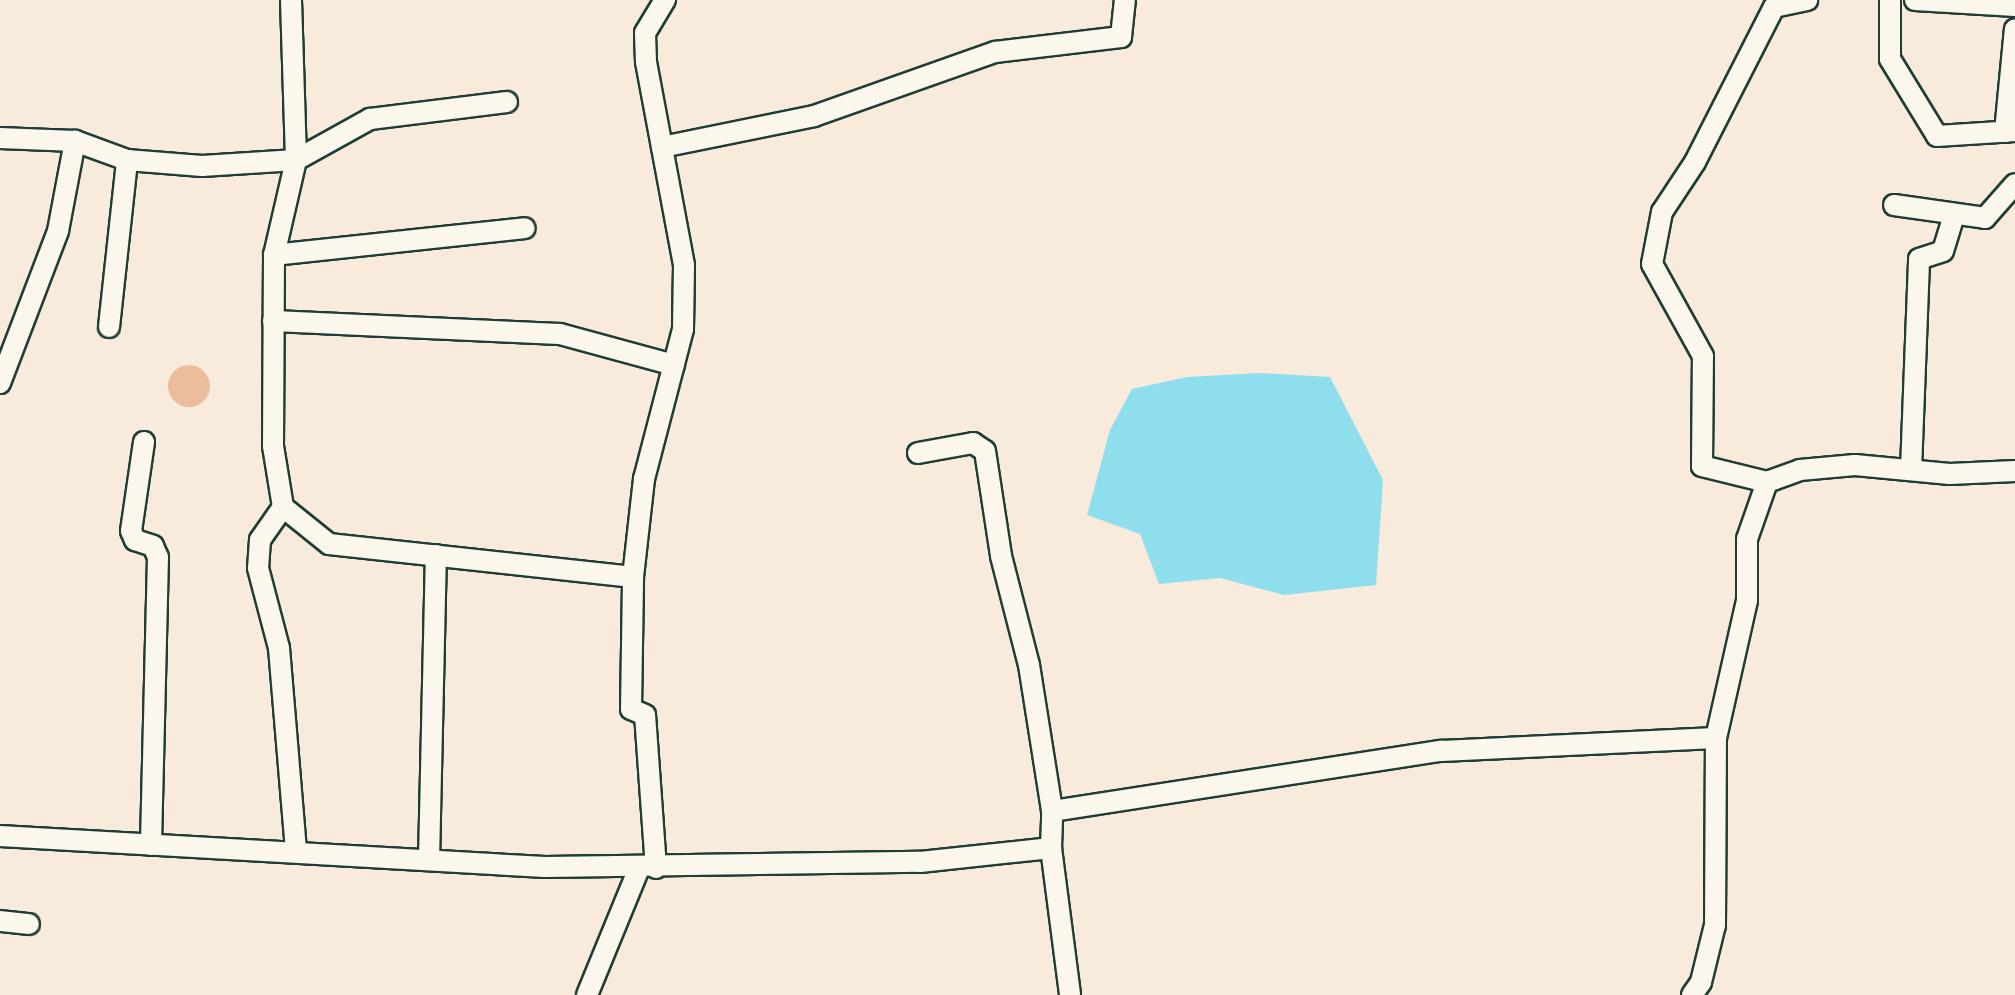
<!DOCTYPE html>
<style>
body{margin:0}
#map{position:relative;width:2015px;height:995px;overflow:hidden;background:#f8ebdc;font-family:Delius,sans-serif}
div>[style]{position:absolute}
.water>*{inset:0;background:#8fdeee}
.building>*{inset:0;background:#ecbc9c}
.round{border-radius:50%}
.roads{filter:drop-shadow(2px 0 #1f3d34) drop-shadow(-2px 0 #1f3d34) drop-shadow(0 2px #1f3d34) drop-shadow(0 -2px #1f3d34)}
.minor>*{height:20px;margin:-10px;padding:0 10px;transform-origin:10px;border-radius:10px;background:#fbf7ec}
span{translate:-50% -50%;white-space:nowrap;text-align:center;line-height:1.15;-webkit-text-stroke:5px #fbf7ec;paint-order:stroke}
</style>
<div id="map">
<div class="water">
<i style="clip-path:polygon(1260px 373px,1330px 377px,1383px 480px,1376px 585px,1284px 595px,1220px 578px,1159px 584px,1140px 534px,1087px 515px,1110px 430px,1132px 389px,1187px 377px)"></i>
</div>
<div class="building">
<i class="round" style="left:168px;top:365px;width:42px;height:42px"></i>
</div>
<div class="roads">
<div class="minor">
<i style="left:291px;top:0;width:160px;rotate:88.2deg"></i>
<i style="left:296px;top:160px;width:98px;rotate:103deg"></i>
<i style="left:274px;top:255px;width:191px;rotate:90.3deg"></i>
<i style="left:273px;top:446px;width:62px;rotate:80.7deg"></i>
<i style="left:283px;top:507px;width:59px;rotate:38.8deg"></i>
<i style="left:329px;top:544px;width:306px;rotate:6.2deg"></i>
<i style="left:1890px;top:0;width:59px;rotate:90deg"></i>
<i style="left:1890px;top:59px;width:90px;rotate:58.6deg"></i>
<i style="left:1937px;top:136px;width:78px;rotate:-3.7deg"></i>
<i style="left:1915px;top:0;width:100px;rotate:3.4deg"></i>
<i style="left:2005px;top:132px;width:103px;rotate:-84.5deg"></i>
<i style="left:0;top:138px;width:75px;rotate:2.3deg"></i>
<i style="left:75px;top:141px;width:55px;rotate:20.1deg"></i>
<i style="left:127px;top:160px;width:75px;rotate:4.6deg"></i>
<i style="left:202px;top:166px;width:94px;rotate:-3.7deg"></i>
<i style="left:296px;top:160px;width:85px;rotate:-29deg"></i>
<i style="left:370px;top:119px;width:138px;rotate:-7.1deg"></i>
<i style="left:662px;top:147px;width:155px;rotate:-11.5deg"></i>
<i style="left:814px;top:116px;width:192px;rotate:-19.5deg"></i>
<i style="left:995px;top:52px;width:127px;rotate:-6.8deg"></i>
<i style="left:1121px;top:37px;width:37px;rotate:-84deg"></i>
<i style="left:1894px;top:205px;width:92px;rotate:8.1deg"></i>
<i style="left:1985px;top:218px;width:45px;rotate:-48.6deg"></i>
<i style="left:274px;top:255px;width:252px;rotate:-6.1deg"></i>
<i style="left:273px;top:321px;width:287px;rotate:2.6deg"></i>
<i style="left:560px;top:334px;width:118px;rotate:15.2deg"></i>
<i style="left:109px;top:327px;width:168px;rotate:-83.8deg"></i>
<i style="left:0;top:383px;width:163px;rotate:-69.1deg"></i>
<i style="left:58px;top:231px;width:92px;rotate:-79.3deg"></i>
<i style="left:144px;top:442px;width:90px;rotate:98.3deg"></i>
<i style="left:131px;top:531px;width:10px;rotate:66deg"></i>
<i style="left:135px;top:540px;width:19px;rotate:18deg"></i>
<i style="left:153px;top:546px;width:12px;rotate:66deg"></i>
<i style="left:158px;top:557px;width:288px;rotate:91.4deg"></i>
<i style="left:918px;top:453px;width:56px;rotate:-10.3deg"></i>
<i style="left:973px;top:443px;width:14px;rotate:34deg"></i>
<i style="left:985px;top:451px;width:106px;rotate:81.3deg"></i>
<i style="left:1001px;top:556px;width:113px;rotate:75.6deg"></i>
<i style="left:1029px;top:665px;width:148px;rotate:81deg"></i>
<i style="left:1911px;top:470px;width:211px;rotate:-87.8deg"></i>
<i style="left:1919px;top:259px;width:25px;rotate:-18deg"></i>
<i style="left:1943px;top:251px;width:39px;rotate:-73deg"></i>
<i style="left:1767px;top:482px;width:35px;rotate:-20deg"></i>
<i style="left:1800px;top:470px;width:55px;rotate:-5.2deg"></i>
<i style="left:1855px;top:465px;width:95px;rotate:5.4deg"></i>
<i style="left:1950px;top:474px;width:65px;rotate:-2.6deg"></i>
<i style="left:283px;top:507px;width:40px;rotate:124.9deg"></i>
<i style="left:260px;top:540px;width:28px;rotate:94deg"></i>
<i style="left:258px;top:568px;width:83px;rotate:75.3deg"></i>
<i style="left:279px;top:648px;width:204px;rotate:85.2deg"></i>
<i style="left:0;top:836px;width:546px;rotate:3.26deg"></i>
<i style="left:545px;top:867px;width:375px;rotate:-0.8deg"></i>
<i style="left:920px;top:862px;width:132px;rotate:-6.1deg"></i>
<i style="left:1051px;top:848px;width:37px;rotate:-88deg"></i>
<i style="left:1052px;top:811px;width:394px;rotate:-8.8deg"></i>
<i style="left:1441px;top:751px;width:275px;rotate:-2.7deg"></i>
<i style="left:1051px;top:848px;width:148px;rotate:82.6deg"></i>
<i style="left:429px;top:860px;width:305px;rotate:-88.7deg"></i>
<i style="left:656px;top:868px;width:153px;rotate:-94.1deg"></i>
<i style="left:645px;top:715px;width:15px;rotate:-157deg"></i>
<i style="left:631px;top:709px;width:132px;rotate:-89.1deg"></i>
<i style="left:633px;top:577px;width:99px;rotate:-83.6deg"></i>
<i style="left:644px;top:479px;width:155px;rotate:-75.4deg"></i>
<i style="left:683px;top:329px;width:64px;rotate:-89.1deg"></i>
<i style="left:684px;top:265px;width:207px;rotate:-100.6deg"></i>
<i style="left:646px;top:62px;width:29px;rotate:-92deg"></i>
<i style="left:645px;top:33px;width:39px;rotate:-59deg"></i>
<i style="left:0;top:921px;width:29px;rotate:6deg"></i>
<i style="left:587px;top:995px;width:137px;rotate:-67.7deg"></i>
<i style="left:1692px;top:995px;width:16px;rotate:-55deg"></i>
<i style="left:1701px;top:982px;width:59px;rotate:-76.2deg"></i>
<i style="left:1715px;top:925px;width:187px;rotate:-89.7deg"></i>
<i style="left:1716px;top:738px;width:141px;rotate:-77.3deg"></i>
<i style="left:1747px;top:600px;width:61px;rotate:-90deg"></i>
<i style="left:1747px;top:539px;width:60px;rotate:-70.7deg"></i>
<i style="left:1767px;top:482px;width:67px;rotate:-166.2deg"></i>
<i style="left:1702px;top:466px;width:110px;rotate:-89.5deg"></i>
<i style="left:1703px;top:356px;width:105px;rotate:-119deg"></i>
<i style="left:1652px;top:264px;width:53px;rotate:-79.1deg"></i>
<i style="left:1662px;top:212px;width:60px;rotate:-56.6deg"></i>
<i style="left:1695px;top:162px;width:174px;rotate:-63deg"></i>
<i style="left:1774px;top:7px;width:34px;rotate:-12deg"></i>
</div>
</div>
</div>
